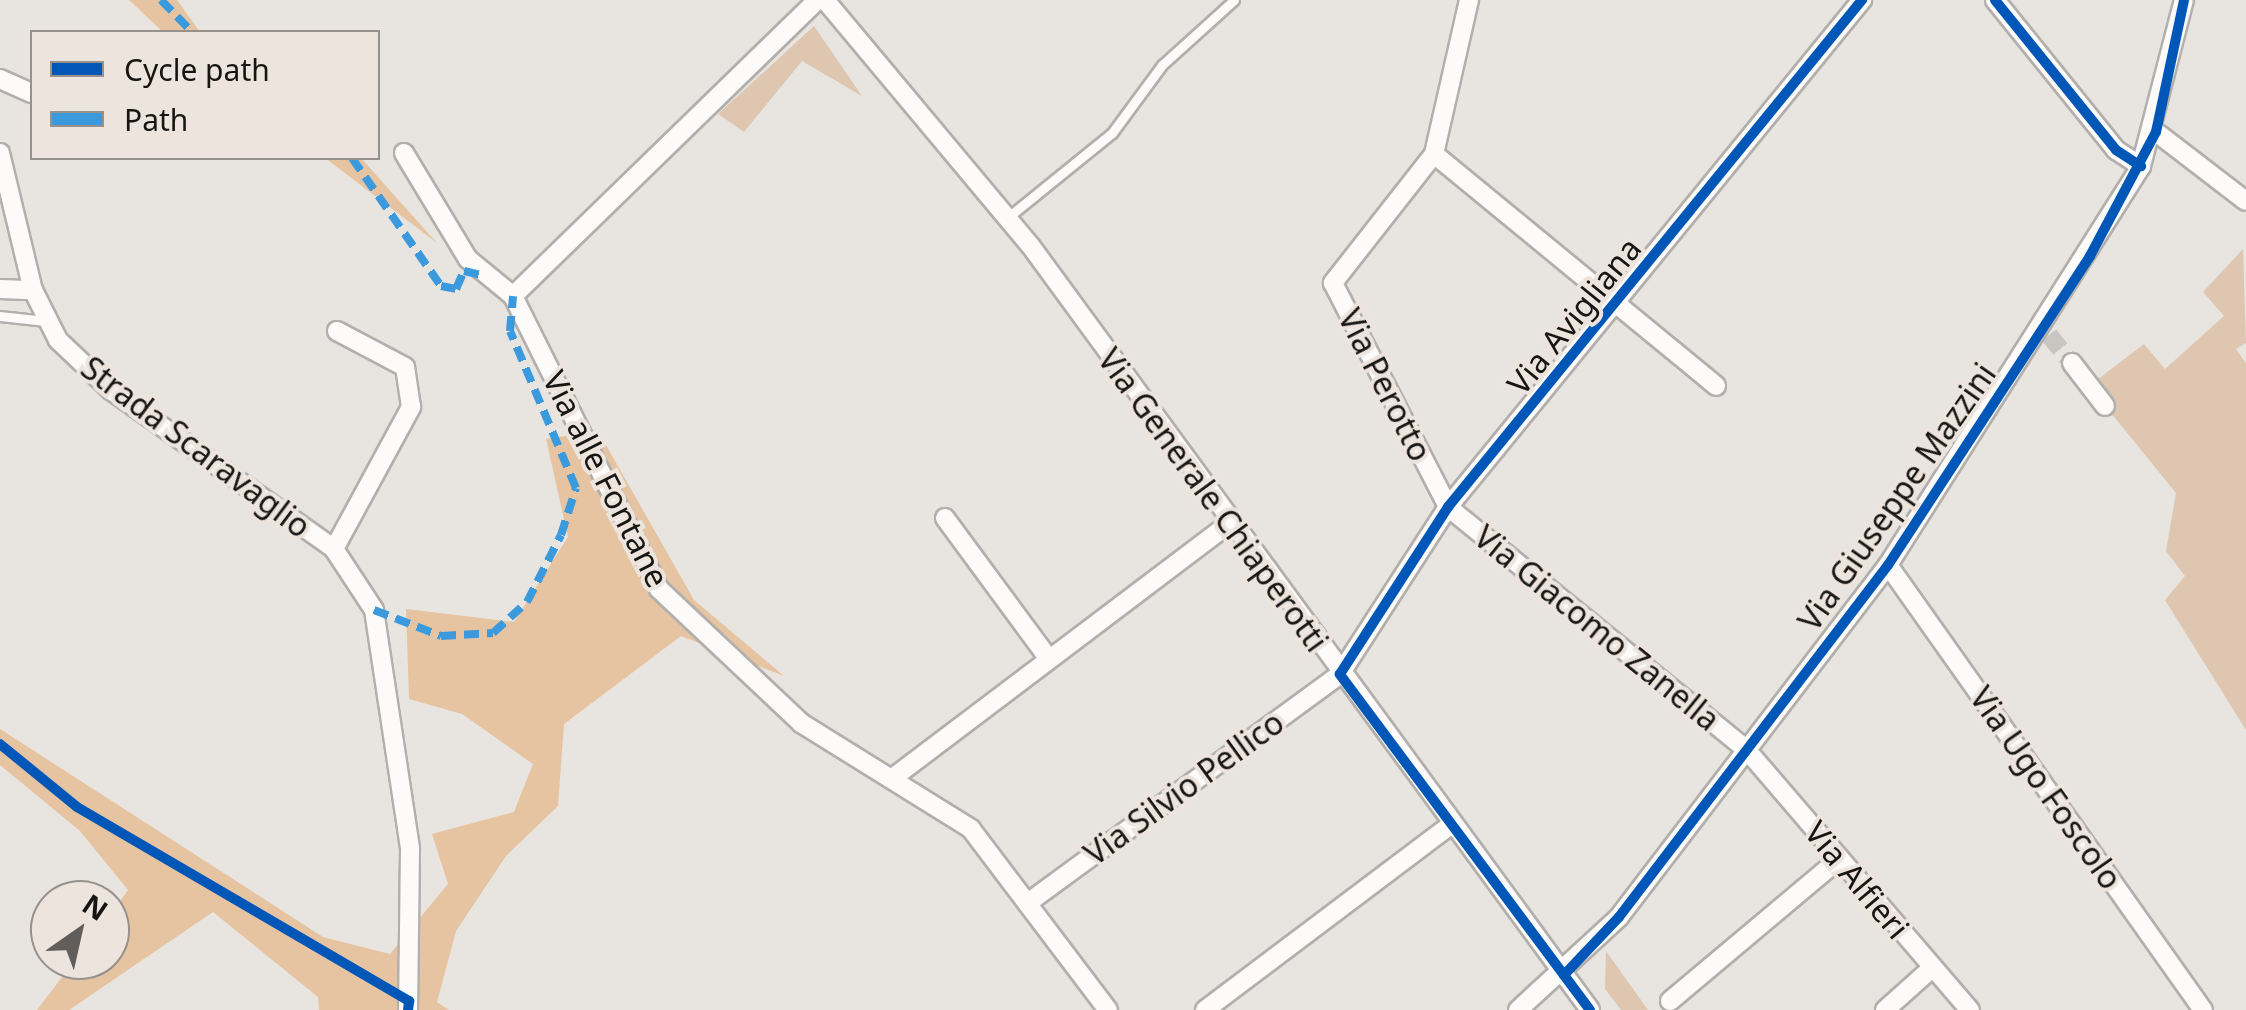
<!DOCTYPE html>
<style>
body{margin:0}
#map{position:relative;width:2246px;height:1010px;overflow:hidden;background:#e8e4e0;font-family:"Noto Sans",sans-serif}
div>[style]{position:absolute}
.green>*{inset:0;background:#dec6b1}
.forest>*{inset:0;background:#e7c4a1}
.street-tunnel>*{height:18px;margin-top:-9px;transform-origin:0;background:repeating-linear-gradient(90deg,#c9c5c1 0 18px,transparent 0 27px)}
.roads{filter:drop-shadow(2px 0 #b2afac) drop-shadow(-2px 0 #b2afac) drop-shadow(0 2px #b2afac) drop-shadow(0 -2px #b2afac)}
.lane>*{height:9px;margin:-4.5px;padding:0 4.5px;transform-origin:4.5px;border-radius:4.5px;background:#fcfbfa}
.street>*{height:18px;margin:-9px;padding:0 9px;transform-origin:9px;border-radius:9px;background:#fcfbfa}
.quiet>*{height:8px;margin-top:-4px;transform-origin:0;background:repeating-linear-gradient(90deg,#3b9ade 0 15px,transparent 0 23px)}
.cycleway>*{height:10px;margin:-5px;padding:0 5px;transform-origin:5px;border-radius:5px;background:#0057b8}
span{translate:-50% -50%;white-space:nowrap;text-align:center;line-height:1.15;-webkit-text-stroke:8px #ece4dd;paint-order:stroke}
.street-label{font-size:32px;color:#171512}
.legend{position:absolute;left:30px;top:30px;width:350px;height:130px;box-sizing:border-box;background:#ece4dd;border:2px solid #97918c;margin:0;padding:12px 18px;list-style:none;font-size:30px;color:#171512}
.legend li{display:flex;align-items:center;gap:20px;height:50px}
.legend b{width:50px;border:2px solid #97918c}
.north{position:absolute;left:30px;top:880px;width:100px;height:100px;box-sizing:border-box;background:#ece4dd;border:2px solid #97918c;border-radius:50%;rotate:34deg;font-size:28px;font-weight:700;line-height:40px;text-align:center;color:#171512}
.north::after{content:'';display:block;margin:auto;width:35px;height:45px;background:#605d5a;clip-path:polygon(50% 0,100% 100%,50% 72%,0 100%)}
</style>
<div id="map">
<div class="green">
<i style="clip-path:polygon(814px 26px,862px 96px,802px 61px,744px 132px,718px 114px)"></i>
<i style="clip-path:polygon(2243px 249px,2246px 343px,2236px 349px,2246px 363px,2246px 730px,2165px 600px,2185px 576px,2166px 551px,2176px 493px,2089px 386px,2144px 344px,2165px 369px,2224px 316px,2203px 292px)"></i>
<i style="clip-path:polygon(1606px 951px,1648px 1010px,1621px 1010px,1605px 989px)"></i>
</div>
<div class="forest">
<i style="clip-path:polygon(129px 0,177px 0,200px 32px,163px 32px)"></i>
<i style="clip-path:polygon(325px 158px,361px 158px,437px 243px)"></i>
<i style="clip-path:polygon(598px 431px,694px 600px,784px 676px,681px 636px,564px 724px,558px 806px,506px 856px,456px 931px,437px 1002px,449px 1010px,319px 1010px,318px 997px,213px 912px,69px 1010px,37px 1010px,75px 960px,110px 960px,110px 915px,128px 890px,80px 831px,0 765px,0 729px,323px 937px,390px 954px,448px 884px,432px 834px,514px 812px,533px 764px,462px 714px,409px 699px,406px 609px,514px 622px,568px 537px,546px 439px)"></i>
</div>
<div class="street-tunnel">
<i style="left:2049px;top:335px;width:36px;rotate:51deg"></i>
</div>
<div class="roads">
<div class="lane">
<i style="left:1007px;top:218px;width:135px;rotate:-39deg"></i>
<i style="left:1112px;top:133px;width:84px;rotate:-53.7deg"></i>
<i style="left:1162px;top:65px;width:97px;rotate:-42.1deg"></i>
<i style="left:0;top:316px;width:46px;rotate:6.2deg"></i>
</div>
<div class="street">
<i style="left:825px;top:0;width:319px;rotate:50.1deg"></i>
<i style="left:1030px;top:245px;width:948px;rotate:53.79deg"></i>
<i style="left:1469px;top:0;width:158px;rotate:102.8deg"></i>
<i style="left:1434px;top:154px;width:164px;rotate:128.1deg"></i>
<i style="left:1333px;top:283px;width:252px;rotate:62.8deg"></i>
<i style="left:1448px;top:507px;width:384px;rotate:39.1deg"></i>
<i style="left:1746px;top:749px;width:344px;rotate:49.4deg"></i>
<i style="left:1995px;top:0;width:193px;rotate:51.1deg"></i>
<i style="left:2116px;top:150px;width:30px;rotate:33deg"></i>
<i style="left:0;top:79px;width:35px;rotate:24deg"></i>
<i style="left:2156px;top:132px;width:113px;rotate:37.5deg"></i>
<i style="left:0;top:153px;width:141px;rotate:76.5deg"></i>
<i style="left:33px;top:290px;width:56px;rotate:63.4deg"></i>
<i style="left:58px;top:340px;width:74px;rotate:43.4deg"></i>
<i style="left:112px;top:391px;width:272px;rotate:35.4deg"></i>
<i style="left:334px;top:549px;width:73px;rotate:56.7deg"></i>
<i style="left:374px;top:610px;width:242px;rotate:81.4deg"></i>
<i style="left:410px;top:849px;width:161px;rotate:90.7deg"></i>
<i style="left:404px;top:153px;width:124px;rotate:58.9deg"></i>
<i style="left:468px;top:259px;width:58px;rotate:39.4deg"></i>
<i style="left:513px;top:296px;width:327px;rotate:63.5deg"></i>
<i style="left:659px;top:589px;width:195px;rotate:43.3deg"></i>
<i style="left:801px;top:723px;width:200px;rotate:31.9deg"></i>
<i style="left:971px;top:829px;width:227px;rotate:52.9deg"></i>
<i style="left:1434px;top:154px;width:365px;rotate:39.4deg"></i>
<i style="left:0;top:289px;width:33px;rotate:2deg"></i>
<i style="left:513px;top:296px;width:424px;rotate:-44.2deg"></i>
<i style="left:2072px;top:363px;width:54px;rotate:52.5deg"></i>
<i style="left:945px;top:518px;width:175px;rotate:53.6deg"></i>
<i style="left:334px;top:549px;width:162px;rotate:-61.5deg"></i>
<i style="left:411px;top:407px;width:40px;rotate:-98.5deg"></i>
<i style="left:405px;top:367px;width:77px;rotate:-152.1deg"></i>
<i style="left:1888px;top:565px;width:545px;rotate:54.71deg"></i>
<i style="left:1340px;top:674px;width:199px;rotate:-57.1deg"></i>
<i style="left:1448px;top:507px;width:655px;rotate:-50.77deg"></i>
<i style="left:894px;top:777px;width:418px;rotate:-37.1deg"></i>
<i style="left:1029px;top:902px;width:386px;rotate:-36.2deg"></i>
<i style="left:1670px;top:1001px;width:221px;rotate:-40deg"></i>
<i style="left:1205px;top:1010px;width:309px;rotate:-37deg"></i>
<i style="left:1518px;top:1010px;width:137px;rotate:-42.6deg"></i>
<i style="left:1619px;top:917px;width:443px;rotate:-52.6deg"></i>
<i style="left:1888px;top:565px;width:472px;rotate:-57.6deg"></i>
<i style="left:2141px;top:166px;width:171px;rotate:-75.5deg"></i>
<i style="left:1885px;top:1010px;width:63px;rotate:-41.8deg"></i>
</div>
</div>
<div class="quiet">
<i style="left:161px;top:0;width:45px;rotate:45.9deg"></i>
<i style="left:352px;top:158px;width:156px;rotate:55.2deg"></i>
<i style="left:441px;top:286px;width:15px;rotate:11deg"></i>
<i style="left:456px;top:289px;width:20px;rotate:-66deg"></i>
<i style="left:464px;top:271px;width:17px;rotate:13deg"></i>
<i style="left:374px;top:610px;width:72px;rotate:21.2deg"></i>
<i style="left:441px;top:636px;width:52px;rotate:-3.3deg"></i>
<i style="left:493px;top:633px;width:46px;rotate:-42.4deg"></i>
<i style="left:527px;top:602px;width:75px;rotate:-63.1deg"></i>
<i style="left:561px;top:535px;width:49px;rotate:-72.3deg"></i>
<i style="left:576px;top:488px;width:170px;rotate:-112.8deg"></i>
<i style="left:510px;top:331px;width:35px;rotate:-85deg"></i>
</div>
<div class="cycleway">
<i style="left:1995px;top:0;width:193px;rotate:51.1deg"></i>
<i style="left:2116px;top:150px;width:30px;rotate:33deg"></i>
<i style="left:0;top:744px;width:99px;rotate:39.3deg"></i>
<i style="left:77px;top:807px;width:385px;rotate:30.3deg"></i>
<i style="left:409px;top:1001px;width:9px;rotate:96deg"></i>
<i style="left:1564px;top:975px;width:80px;rotate:-46.5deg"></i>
<i style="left:1619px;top:917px;width:443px;rotate:-52.6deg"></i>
<i style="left:1888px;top:565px;width:369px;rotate:-56.8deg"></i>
<i style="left:2090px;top:256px;width:140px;rotate:-62deg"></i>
<i style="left:2156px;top:132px;width:135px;rotate:-78deg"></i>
<i style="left:1590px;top:1010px;width:419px;rotate:-126.7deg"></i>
<i style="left:1340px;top:674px;width:199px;rotate:-57.1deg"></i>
<i style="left:1448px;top:507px;width:655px;rotate:-50.77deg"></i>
</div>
<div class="street-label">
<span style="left:1574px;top:316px;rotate:-51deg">Via Avigliana</span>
<span style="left:1385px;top:385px;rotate:63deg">Via Perotto</span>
<span style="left:196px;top:447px;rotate:37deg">Strada Scaravaglio</span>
<span style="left:606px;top:479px;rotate:63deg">Via alle Fontane</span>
<span style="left:1897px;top:497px;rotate:-55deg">Via Giuseppe Mazzini</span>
<span style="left:1213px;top:500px;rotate:54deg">Via Generale Chiaperotti</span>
<span style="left:1597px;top:628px;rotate:39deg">Via Giacomo Zanella</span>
<span style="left:1184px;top:788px;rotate:-36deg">Via Silvio Pellico</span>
<span style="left:2046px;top:788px;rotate:55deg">Via Ugo Foscolo</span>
<span style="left:1857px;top:880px;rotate:50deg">Via Alfieri</span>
</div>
<ul class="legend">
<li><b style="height:12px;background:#0057b8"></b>Cycle path</li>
<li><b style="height:12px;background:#3b9ade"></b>Path</li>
</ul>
<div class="north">N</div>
</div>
